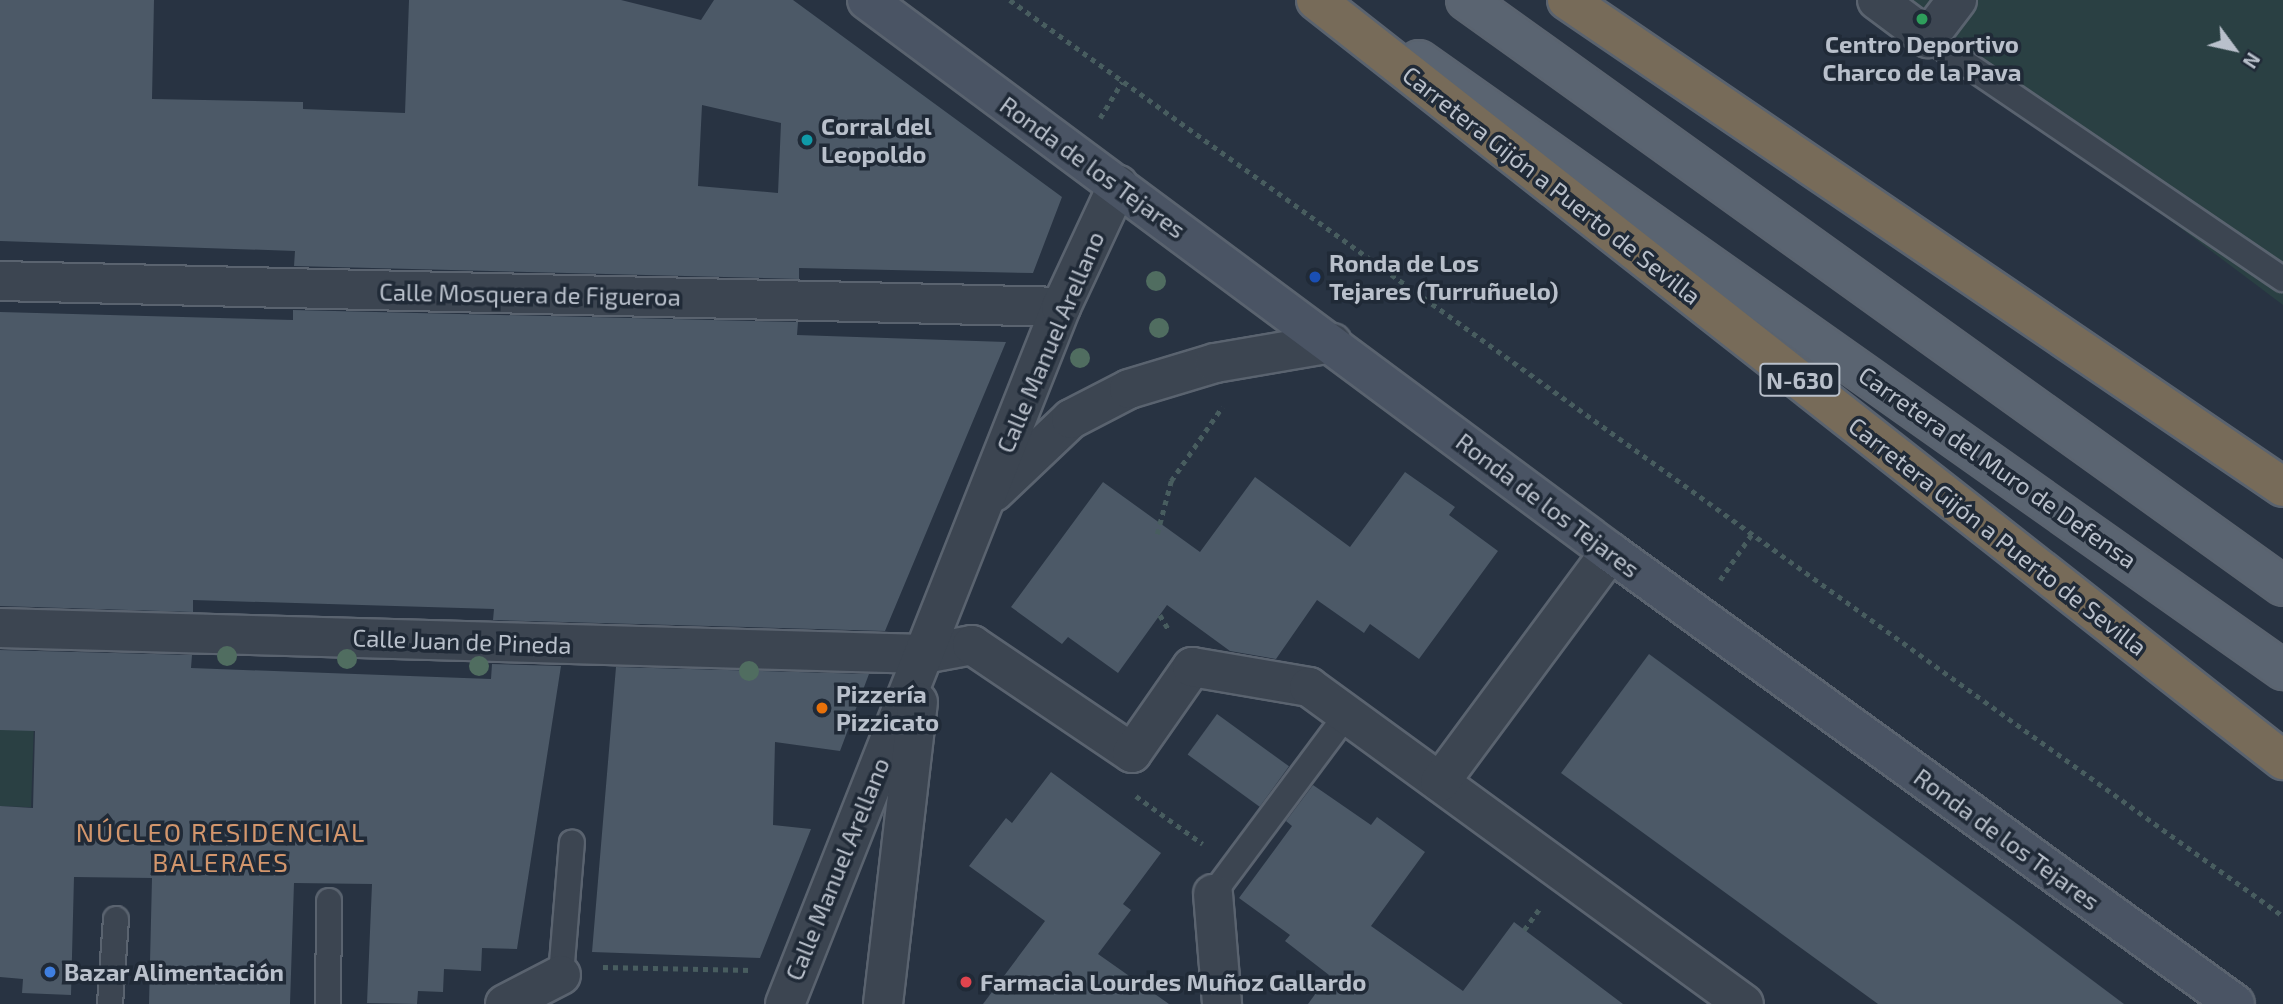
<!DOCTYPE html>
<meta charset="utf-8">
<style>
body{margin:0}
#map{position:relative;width:2283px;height:1004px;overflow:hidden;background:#283342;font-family:"Exo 2",sans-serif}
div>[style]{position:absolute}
.green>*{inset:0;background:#2a4043;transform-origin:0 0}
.building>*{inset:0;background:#4c5967;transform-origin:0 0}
.path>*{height:4.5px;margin-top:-2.25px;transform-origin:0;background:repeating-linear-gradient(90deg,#485d5f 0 5px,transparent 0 10px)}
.roads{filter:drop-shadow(2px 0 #5a636f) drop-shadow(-2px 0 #5a636f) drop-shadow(0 2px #5a636f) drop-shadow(0 -2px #5a636f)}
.lane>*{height:24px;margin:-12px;padding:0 12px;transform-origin:12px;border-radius:12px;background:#3c4551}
.street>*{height:38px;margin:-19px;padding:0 19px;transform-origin:19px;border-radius:19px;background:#3c4551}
.secondary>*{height:38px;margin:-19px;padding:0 19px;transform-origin:19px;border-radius:19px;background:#4a5464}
.primary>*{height:38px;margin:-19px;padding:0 19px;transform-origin:19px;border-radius:19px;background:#5a6471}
.highway>*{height:38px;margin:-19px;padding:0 19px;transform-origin:19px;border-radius:19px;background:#776b59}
.trees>*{width:20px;height:20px;margin:-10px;border-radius:50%;background:#506d60}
.dots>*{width:19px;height:19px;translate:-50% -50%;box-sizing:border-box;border:4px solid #202a37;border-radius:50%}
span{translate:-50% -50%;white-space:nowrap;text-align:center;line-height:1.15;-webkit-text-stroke:7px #202a37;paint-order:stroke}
.shield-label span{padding:2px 5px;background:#202a37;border:2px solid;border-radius:5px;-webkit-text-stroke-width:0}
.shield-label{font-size:23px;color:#b9c0cb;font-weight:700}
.poi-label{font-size:24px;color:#b9c0cb;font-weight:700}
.left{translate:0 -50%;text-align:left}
.street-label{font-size:24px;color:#b9c0cb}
.neighbourhood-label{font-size:26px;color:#d3966c;letter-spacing:2px}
.north{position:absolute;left:2199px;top:14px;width:70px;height:70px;-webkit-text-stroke:5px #202a37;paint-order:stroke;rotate:123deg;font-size:19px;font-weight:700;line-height:28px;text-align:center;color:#b9c0cb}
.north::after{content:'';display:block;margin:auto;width:24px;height:32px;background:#b9c0cb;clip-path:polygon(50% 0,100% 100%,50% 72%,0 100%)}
</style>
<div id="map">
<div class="green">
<i style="clip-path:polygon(1875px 0,2283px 0,2283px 305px,1928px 38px)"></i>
<i style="left:0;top:664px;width:36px;height:142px;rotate:2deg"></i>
</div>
<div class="building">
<i style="clip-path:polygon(evenodd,0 0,154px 0,152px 99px,303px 102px,303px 109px,405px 113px,409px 0,621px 0,701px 20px,714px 0,793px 0,1062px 197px,1033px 273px,799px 268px,799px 279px,294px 266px,295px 251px,0 241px,0 0,702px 105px,781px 123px,778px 193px,698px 186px,702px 105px)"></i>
<i style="clip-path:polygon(293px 310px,798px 322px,797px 335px,1006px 342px,885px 631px,493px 620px,494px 609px,193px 600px,193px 612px,0 606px,0 312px,293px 320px)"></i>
<i style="clip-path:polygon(1405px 472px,1455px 507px,1449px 515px,1498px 551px,1419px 659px,1370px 624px,1364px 633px,1317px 600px,1276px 659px,1230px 651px,1167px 605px,1118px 673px,1068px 637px,1062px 644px,1011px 607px,1103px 482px,1200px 552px,1255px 477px,1350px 547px)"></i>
<i style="clip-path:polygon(0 650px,192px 655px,191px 668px,491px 679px,492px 664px,561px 666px,517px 949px,482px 948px,481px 971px,444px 969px,443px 992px,418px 991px,417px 1004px,367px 1003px,372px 884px,294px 883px,290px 1004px,149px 1004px,152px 878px,74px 877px,71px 995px,22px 993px,23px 979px,0 977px,0 806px,33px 808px,35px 731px,0 730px)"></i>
<i style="clip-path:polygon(1649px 654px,2020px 926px,2124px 1004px,1878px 1004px,1561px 773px)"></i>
<i style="clip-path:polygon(616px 667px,869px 674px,840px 751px,775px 742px,773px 825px,811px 829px,760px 958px,592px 952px)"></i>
<i style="left:1217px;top:714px;width:89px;height:50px;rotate:36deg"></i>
<i style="clip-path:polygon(1051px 772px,1161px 853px,1123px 904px,1131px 910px,1098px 954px,1169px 1004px,983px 1004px,1045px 921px,969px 866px,1006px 818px,1012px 823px)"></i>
<i style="clip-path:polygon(1313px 785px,1371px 825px,1377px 817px,1425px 852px,1371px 926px,1463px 991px,1514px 922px,1623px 1004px,1308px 1004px,1329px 975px,1285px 941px,1290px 935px,1239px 898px,1292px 826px,1286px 821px)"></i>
</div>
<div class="path">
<i style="left:1010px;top:0;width:1568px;rotate:35.74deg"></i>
<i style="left:1100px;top:118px;width:42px;rotate:-58.6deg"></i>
<i style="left:1157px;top:534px;width:55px;rotate:-75.2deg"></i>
<i style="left:1171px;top:481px;width:90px;rotate:-55.4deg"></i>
<i style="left:1720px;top:580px;width:55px;rotate:-55.4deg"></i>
<i style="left:1160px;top:615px;width:17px;rotate:59deg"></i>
<i style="left:1136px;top:796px;width:82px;rotate:35.6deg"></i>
<i style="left:1524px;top:930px;width:27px;rotate:-54deg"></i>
<i style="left:603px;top:967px;width:149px;rotate:1.2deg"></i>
</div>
<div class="roads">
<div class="lane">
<i style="left:1928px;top:38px;width:429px;rotate:34.2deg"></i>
<i style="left:1213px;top:894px;width:224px;rotate:-53.3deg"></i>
<i style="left:561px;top:975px;width:133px;rotate:-85.3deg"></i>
<i style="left:110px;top:1004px;width:85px;rotate:-86deg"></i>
<i style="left:328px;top:1004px;width:103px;rotate:-89.4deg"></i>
</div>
<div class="street">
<i style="left:1877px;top:0;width:64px;rotate:36.7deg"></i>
<i style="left:1928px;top:38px;width:48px;rotate:-52.7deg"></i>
<i style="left:0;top:281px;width:1061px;rotate:1.4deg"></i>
<i style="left:994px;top:492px;width:106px;rotate:-43.5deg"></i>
<i style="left:1071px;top:419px;width:65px;rotate:-27.3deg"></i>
<i style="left:1129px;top:389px;width:90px;rotate:-16.8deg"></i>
<i style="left:1215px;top:363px;width:119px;rotate:-9.7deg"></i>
<i style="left:0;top:628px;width:924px;rotate:1.61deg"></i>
<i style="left:924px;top:654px;width:49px;rotate:-10.6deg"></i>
<i style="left:972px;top:645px;width:193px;rotate:34deg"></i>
<i style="left:1132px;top:753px;width:105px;rotate:-55.1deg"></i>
<i style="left:1192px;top:667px;width:119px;rotate:9.7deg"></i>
<i style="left:1309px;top:687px;width:538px;rotate:36.08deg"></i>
<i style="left:1440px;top:782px;width:286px;rotate:-53.5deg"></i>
<i style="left:1213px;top:894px;width:110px;rotate:85.3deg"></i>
<i style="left:505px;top:1004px;width:63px;rotate:-27.4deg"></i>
<i style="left:785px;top:1004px;width:750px;rotate:-68.4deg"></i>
<i style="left:1061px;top:307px;width:135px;rotate:-65deg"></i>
<i style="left:883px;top:1004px;width:304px;rotate:-83.4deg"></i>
</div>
<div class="secondary">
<i style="left:867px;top:0;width:926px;rotate:36.61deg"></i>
<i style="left:1610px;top:552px;width:771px;rotate:35.87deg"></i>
</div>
<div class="primary">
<i style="left:1466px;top:0;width:1005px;rotate:35.65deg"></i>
<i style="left:1419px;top:60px;width:1058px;rotate:35.22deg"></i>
</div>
<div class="highway">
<i style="left:1316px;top:0;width:1230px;rotate:38.17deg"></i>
<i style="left:1567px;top:0;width:866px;rotate:34.22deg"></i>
</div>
</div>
<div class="trees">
<i style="left:1156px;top:281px"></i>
<i style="left:1159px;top:328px"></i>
<i style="left:1080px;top:358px"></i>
<i style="left:227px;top:656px"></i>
<i style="left:347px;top:659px"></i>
<i style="left:479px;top:666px"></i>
<i style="left:749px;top:671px"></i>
</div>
<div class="dots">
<i style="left:1922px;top:19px;background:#2e9e5b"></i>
<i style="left:807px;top:140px;background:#0f9aa8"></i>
<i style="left:1315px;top:277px;background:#1a4fb4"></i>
<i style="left:822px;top:708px;background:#e8710a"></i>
<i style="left:50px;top:972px;background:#3f7fe0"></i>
<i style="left:966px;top:982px;background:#e0444e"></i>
</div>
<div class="shield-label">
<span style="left:1800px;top:380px">N-630</span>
</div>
<div class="poi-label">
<span style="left:1922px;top:58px">Centro Deportivo<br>Charco de la Pava</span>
<span class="left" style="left:821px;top:140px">Corral del<br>Leopoldo</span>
<span class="left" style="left:1329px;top:277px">Ronda de Los<br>Tejares (Turruñuelo)</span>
<span class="left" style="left:836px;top:708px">Pizzería<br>Pizzicato</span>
<span class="left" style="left:64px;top:972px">Bazar Alimentación</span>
<span class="left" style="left:980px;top:982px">Farmacia Lourdes Muñoz Gallardo</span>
</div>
<div class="street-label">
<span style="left:1093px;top:167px;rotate:36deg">Ronda de los Tejares</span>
<span style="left:1552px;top:185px;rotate:38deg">Carretera Gijón a Puerto de Sevilla</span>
<span style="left:530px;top:294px;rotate:1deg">Calle Mosquera de Figueroa</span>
<span style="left:1050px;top:342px;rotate:-67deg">Calle Manuel Arellano</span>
<span style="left:1998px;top:467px;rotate:35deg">Carretera del Muro de Defensa</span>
<span style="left:1548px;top:505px;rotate:37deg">Ronda de los Tejares</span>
<span style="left:1998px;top:536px;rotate:38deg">Carretera Gijón a Puerto de Sevilla</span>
<span style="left:462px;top:641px;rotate:2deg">Calle Juan de Pineda</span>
<span style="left:2007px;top:839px;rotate:36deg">Ronda de los Tejares</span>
<span style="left:837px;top:869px;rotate:-68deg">Calle Manuel Arellano</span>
</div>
<div class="neighbourhood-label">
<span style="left:221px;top:847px">NÚCLEO RESIDENCIAL<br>BALERAES</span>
</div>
<div class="north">N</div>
</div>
